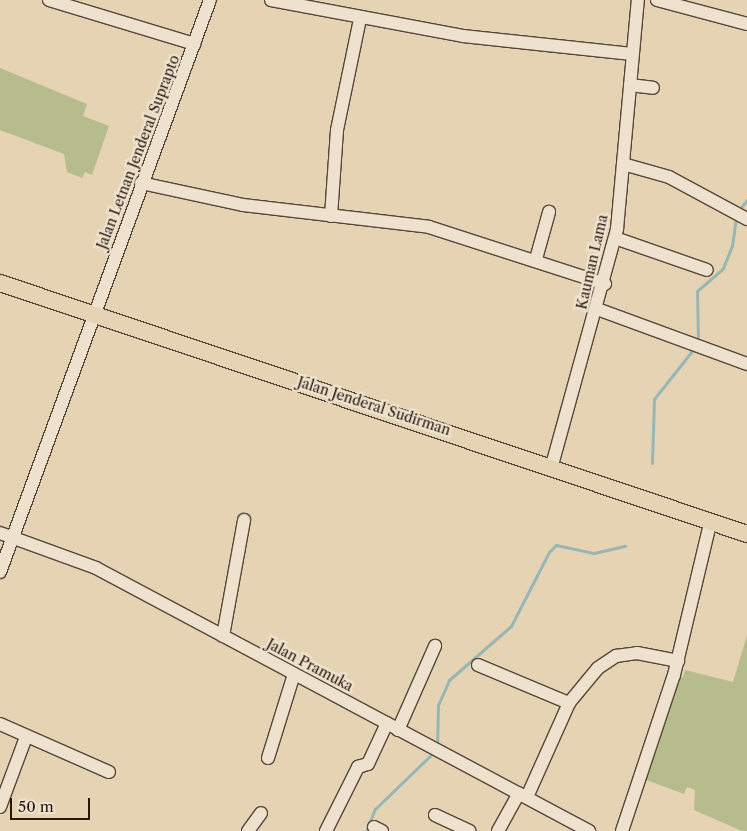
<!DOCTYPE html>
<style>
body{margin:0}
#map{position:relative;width:747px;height:831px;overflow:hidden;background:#e5d3b4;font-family:"Libre Caslon Text",serif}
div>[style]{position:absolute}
.green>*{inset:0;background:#b6bc8c}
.stream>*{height:3px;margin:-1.5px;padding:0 1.5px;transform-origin:1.5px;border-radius:1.5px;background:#98b6b4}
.roads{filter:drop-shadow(1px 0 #564637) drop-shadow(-1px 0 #564637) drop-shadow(0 1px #564637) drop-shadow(0 -1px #564637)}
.minor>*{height:12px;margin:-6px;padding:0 6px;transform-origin:6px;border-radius:6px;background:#eee2ce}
.major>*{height:16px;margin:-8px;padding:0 8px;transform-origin:8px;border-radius:8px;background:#e5d3b4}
span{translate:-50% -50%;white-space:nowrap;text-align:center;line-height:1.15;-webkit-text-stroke:5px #eee2ce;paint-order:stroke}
.street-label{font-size:14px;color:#27170d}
.scale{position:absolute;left:10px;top:798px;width:80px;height:22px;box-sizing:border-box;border:2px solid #27170d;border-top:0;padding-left:6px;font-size:15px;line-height:18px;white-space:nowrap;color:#27170d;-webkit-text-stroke:4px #eee2ce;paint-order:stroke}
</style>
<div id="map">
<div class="green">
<i style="clip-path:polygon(0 68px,87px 104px,83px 116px,109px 126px,92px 175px,85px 172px,82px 178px,67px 172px,64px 154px,0 130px)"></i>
<i style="clip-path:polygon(747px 635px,747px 831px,742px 831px,694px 810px,695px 790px,687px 787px,684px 794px,641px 778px,675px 676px,683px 677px,685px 670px,733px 682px)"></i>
</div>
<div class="stream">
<i style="left:738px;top:211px;width:14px;rotate:-51deg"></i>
<i style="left:698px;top:341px;width:50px;rotate:-91.1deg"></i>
<i style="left:697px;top:291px;width:35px;rotate:-41deg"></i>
<i style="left:723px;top:268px;width:24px;rotate:-68deg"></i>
<i style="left:732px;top:246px;width:29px;rotate:-82deg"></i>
<i style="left:652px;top:463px;width:64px;rotate:-88.2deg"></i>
<i style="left:654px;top:399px;width:66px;rotate:-51.7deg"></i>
<i style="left:437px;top:747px;width:42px;rotate:-88.6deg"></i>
<i style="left:438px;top:705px;width:27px;rotate:-66deg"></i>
<i style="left:449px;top:680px;width:82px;rotate:-41.1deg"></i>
<i style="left:511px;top:626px;width:83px;rotate:-62.8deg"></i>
<i style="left:549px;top:552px;width:10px;rotate:-45deg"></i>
<i style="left:556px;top:545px;width:39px;rotate:12deg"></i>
<i style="left:594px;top:553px;width:32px;rotate:-13deg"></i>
<i style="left:366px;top:831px;width:24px;rotate:-68deg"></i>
<i style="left:375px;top:809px;width:82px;rotate:-44deg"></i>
</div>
<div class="roads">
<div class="minor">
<i style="left:49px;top:0;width:152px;rotate:16.8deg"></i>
<i style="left:271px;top:0;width:195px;rotate:10.6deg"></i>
<i style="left:463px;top:36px;width:170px;rotate:6.1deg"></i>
<i style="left:657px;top:0;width:93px;rotate:14.9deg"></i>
<i style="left:630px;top:85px;width:23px;rotate:7deg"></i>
<i style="left:623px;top:164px;width:48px;rotate:15.8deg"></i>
<i style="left:669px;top:177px;width:89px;rotate:28.3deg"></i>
<i style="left:141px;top:183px;width:104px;rotate:12.2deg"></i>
<i style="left:243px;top:205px;width:187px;rotate:6.7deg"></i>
<i style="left:429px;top:227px;width:185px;rotate:17.9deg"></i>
<i style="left:331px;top:216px;width:86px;rotate:-86deg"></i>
<i style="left:337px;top:130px;width:113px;rotate:-78.3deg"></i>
<i style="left:615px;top:238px;width:97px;rotate:19.2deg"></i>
<i style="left:536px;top:259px;width:49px;rotate:-74.5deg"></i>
<i style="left:597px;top:309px;width:160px;rotate:20.1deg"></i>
<i style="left:552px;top:465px;width:245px;rotate:-74.6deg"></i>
<i style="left:617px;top:229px;width:230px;rotate:-84.8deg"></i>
<i style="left:0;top:533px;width:102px;rotate:20deg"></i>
<i style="left:96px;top:568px;width:559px;rotate:28.08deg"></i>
<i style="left:0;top:572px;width:609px;rotate:-69.84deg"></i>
<i style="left:223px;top:636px;width:118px;rotate:-79.7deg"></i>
<i style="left:478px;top:665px;width:99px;rotate:22.7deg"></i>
<i style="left:0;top:724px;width:119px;rotate:23.8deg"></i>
<i style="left:398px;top:730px;width:92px;rotate:-66.2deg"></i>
<i style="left:268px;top:758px;width:88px;rotate:-72.8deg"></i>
<i style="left:527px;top:797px;width:103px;rotate:-65.9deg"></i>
<i style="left:569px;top:703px;width:45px;rotate:-50.4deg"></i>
<i style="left:598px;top:668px;width:22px;rotate:-34deg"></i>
<i style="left:616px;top:656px;width:21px;rotate:-8deg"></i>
<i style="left:637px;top:653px;width:42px;rotate:11deg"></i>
<i style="left:0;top:807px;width:75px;rotate:-69.6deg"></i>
<i style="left:435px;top:815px;width:38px;rotate:25deg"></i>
<i style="left:374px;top:827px;width:9px;rotate:27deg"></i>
<i style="left:248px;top:831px;width:22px;rotate:-54deg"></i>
<i style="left:326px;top:831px;width:72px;rotate:-63.4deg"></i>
<i style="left:358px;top:767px;width:10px;rotate:-17deg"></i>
<i style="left:368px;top:764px;width:45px;rotate:-65.1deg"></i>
<i style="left:498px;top:831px;width:43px;rotate:-61.1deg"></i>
<i style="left:622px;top:831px;width:164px;rotate:-71.6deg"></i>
<i style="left:674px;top:675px;width:159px;rotate:-76.6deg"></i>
</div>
<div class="major">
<i style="left:0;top:283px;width:788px;rotate:18.57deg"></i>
</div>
</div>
<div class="street-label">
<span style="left:138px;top:152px;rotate:-69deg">Jalan Letnan Jenderal Suprapto</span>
<span style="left:592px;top:262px;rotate:-77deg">Kauman Lama</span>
<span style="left:374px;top:406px;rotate:18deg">Jalan Jenderal Sudirman</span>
<span style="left:310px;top:665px;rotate:28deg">Jalan Pramuka</span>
</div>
<div class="scale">50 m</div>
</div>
